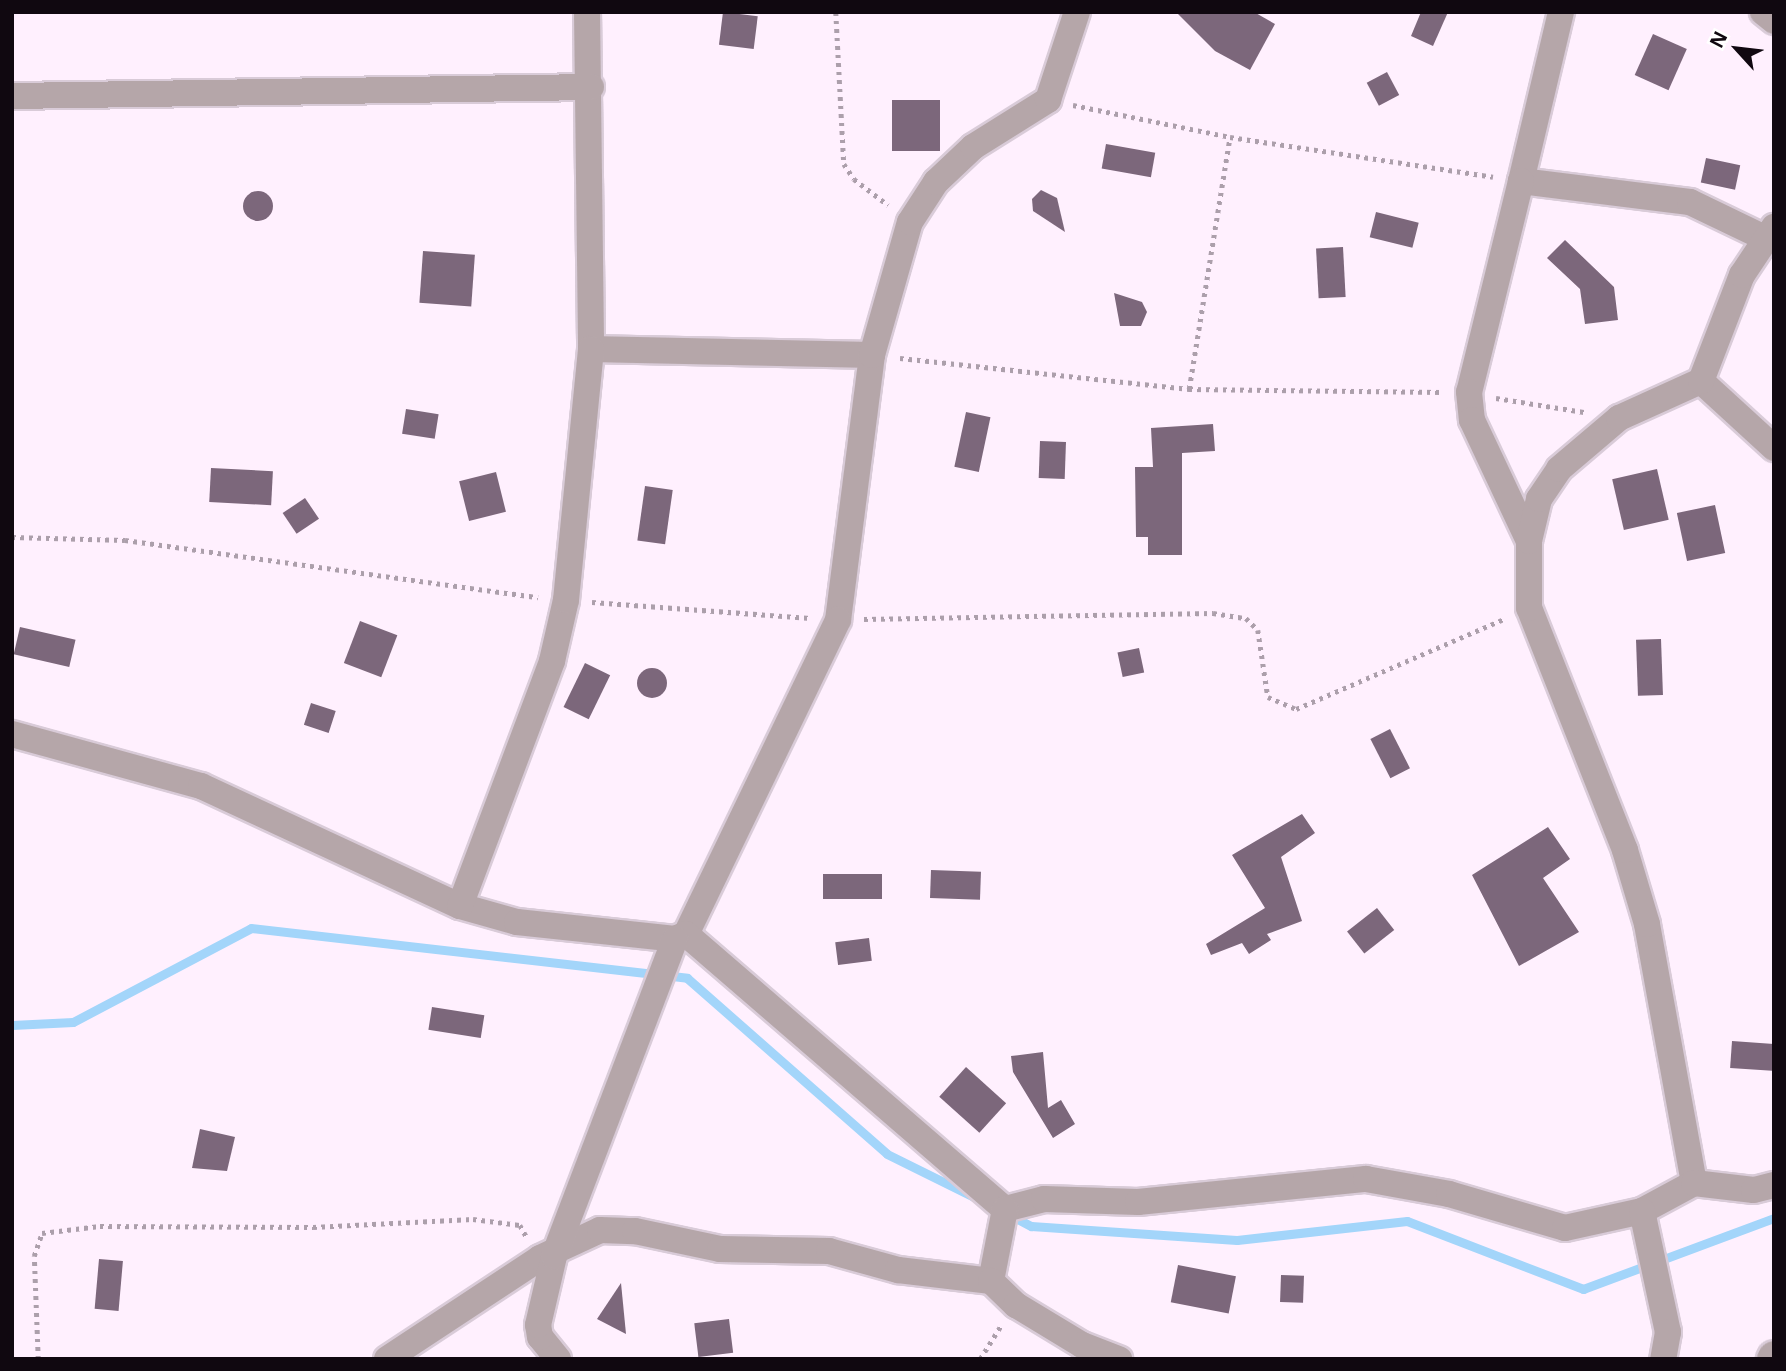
<!DOCTYPE html>
<style>
body{margin:0}
#map{position:relative;width:1786px;height:1371px;overflow:hidden;background:#fff0fe;font-family:"Noto Sans",sans-serif}
div>[style]{position:absolute}
.stream>*{height:9px;margin:-4.5px;padding:0 4.5px;transform-origin:4.5px;border-radius:4.5px;background:#a3d5fa}
.building>*{inset:0;background:#7c677b;transform-origin:0 0}
.round{border-radius:50%}
.path>*{height:4.5px;margin-top:-2.25px;transform-origin:0;background:repeating-linear-gradient(90deg,#ac9fab 0 3.5px,transparent 0 8.5px)}
.roads{filter:drop-shadow(2px 0 #d9cbd8) drop-shadow(-2px 0 #d9cbd8) drop-shadow(0 2px #d9cbd8) drop-shadow(0 -2px #d9cbd8)}
.minor>*{height:26px;margin:-13px;padding:0 13px;transform-origin:13px;border-radius:13px;background:#b5a6a9}
.tertiary>*{height:33px;margin:-16.5px;padding:0 16.5px;transform-origin:16.5px;border-radius:16.5px;background:#b5a6a9}
span{translate:-50% -50%;white-space:nowrap;text-align:center;line-height:1.15;-webkit-text-stroke:7px #fff;paint-order:stroke}
.frame{position:absolute;inset:0;border:14px solid #100810;pointer-events:none}
.north{position:absolute;left:1702px;top:14px;width:70px;height:70px;-webkit-text-stroke:5px #fff;paint-order:stroke;rotate:297deg;font-size:19px;font-weight:700;line-height:28px;text-align:center;color:#100810}
.north::after{content:'';display:block;margin:auto;width:24px;height:32px;background:#100810;clip-path:polygon(50% 0,100% 100%,50% 72%,0 100%)}
</style>
<div id="map">
<div class="stream">
<i style="left:12px;top:1025px;width:61px;rotate:-2.8deg"></i>
<i style="left:73px;top:1022px;width:201px;rotate:-27.8deg"></i>
<i style="left:251px;top:928px;width:439px;rotate:6.5deg"></i>
<i style="left:687px;top:978px;width:266px;rotate:41.3deg"></i>
<i style="left:887px;top:1154px;width:102px;rotate:26.3deg"></i>
<i style="left:1010px;top:1215px;width:24px;rotate:28deg"></i>
<i style="left:1031px;top:1226px;width:206px;rotate:3.9deg"></i>
<i style="left:1237px;top:1240px;width:171px;rotate:-6.4deg"></i>
<i style="left:1407px;top:1221px;width:189px;rotate:21.1deg"></i>
<i style="left:1583px;top:1289px;width:204px;rotate:-20.4deg"></i>
</div>
<div class="building">
<i style="left:723px;top:12px;width:35px;height:33px;rotate:7deg"></i>
<i style="clip-path:polygon(1176px 12px,1254px 12px,1275px 24px,1250px 70px,1215px 51px)"></i>
<i style="clip-path:polygon(1421px 12px,1448px 12px,1433px 46px,1411px 36px)"></i>
<i style="left:1653px;top:34px;width:37px;height:45px;rotate:24deg"></i>
<i style="left:1387px;top:72px;width:26px;height:23px;rotate:62deg"></i>
<i style="left:892px;top:100px;width:48px;height:51px"></i>
<i style="left:1106px;top:144px;width:50px;height:25px;rotate:10deg"></i>
<i style="left:1706px;top:158px;width:35px;height:25px;rotate:12deg"></i>
<i style="clip-path:polygon(1041px 190px,1057px 198px,1065px 232px,1033px 211px,1032px 199px)"></i>
<i class="round" style="left:243px;top:191px;width:30px;height:30px"></i>
<i style="left:1376px;top:212px;width:44px;height:26px;rotate:14deg"></i>
<i style="clip-path:polygon(1565px 240px,1614px 287px,1618px 320px,1585px 324px,1580px 289px,1547px 258px)"></i>
<i style="left:1343px;top:247px;width:50px;height:27px;rotate:87deg"></i>
<i style="left:423px;top:251px;width:52px;height:52px;rotate:4deg"></i>
<i style="clip-path:polygon(1114px 293px,1142px 302px,1147px 312px,1141px 326px,1120px 326px)"></i>
<i style="left:406px;top:409px;width:33px;height:25px;rotate:9deg"></i>
<i style="left:966px;top:412px;width:25px;height:56px;rotate:12deg"></i>
<i style="clip-path:polygon(1213px 424px,1215px 451px,1182px 453px,1182px 555px,1148px 555px,1148px 537px,1136px 537px,1135px 467px,1153px 467px,1151px 428px)"></i>
<i style="left:1040px;top:441px;width:26px;height:37px;rotate:2deg"></i>
<i style="left:211px;top:468px;width:62px;height:34px;rotate:3deg"></i>
<i style="left:1657px;top:469px;width:52px;height:46px;rotate:77deg"></i>
<i style="left:496px;top:472px;width:41px;height:38px;rotate:76deg"></i>
<i style="left:645px;top:486px;width:28px;height:55px;rotate:8deg"></i>
<i style="left:305px;top:498px;width:25px;height:27px;rotate:56deg"></i>
<i style="left:1715px;top:505px;width:49px;height:39px;rotate:78deg"></i>
<i style="left:360px;top:621px;width:40px;height:45px;rotate:21deg"></i>
<i style="left:20px;top:627px;width:57px;height:28px;rotate:13deg"></i>
<i style="left:1661px;top:639px;width:56px;height:25px;rotate:88deg"></i>
<i style="left:1139px;top:648px;width:25px;height:22px;rotate:78deg"></i>
<i style="left:585px;top:663px;width:28px;height:49px;rotate:26deg"></i>
<i class="round" style="left:637px;top:668px;width:30px;height:30px"></i>
<i style="left:311px;top:703px;width:26px;height:23px;rotate:18deg"></i>
<i style="left:1390px;top:729px;width:44px;height:22px;rotate:63deg"></i>
<i style="clip-path:polygon(1302px 814px,1315px 833px,1281px 857px,1302px 921px,1267px 934px,1271px 940px,1249px 954px,1242px 943px,1211px 955px,1206px 944px,1265px 908px,1232px 855px)"></i>
<i style="clip-path:polygon(1548px 827px,1570px 859px,1543px 878px,1579px 932px,1519px 966px,1472px 875px)"></i>
<i style="left:931px;top:870px;width:50px;height:28px;rotate:2deg"></i>
<i style="left:882px;top:874px;width:25px;height:59px;rotate:90deg"></i>
<i style="left:1377px;top:908px;width:28px;height:38px;rotate:52deg"></i>
<i style="left:869px;top:938px;width:23px;height:34px;rotate:83deg"></i>
<i style="left:432px;top:1007px;width:53px;height:23px;rotate:9deg"></i>
<i style="left:1732px;top:1041px;width:42px;height:27px;rotate:4deg"></i>
<i style="clip-path:polygon(1043px 1052px,1048px 1108px,1061px 1100px,1075px 1124px,1053px 1138px,1013px 1072px,1011px 1056px)"></i>
<i style="left:966px;top:1067px;width:54px;height:40px;rotate:42deg"></i>
<i style="clip-path:polygon(200px 1129px,235px 1137px,227px 1171px,192px 1168px)"></i>
<i style="left:99px;top:1259px;width:24px;height:50px;rotate:5deg"></i>
<i style="left:1178px;top:1265px;width:59px;height:38px;rotate:11deg"></i>
<i style="left:1281px;top:1275px;width:23px;height:27px;rotate:2deg"></i>
<i style="clip-path:polygon(621px 1283px,626px 1334px,597px 1319px)"></i>
<i style="left:729px;top:1319px;width:34px;height:35px;rotate:83deg"></i>
</div>
<div class="path">
<i style="left:836px;top:12px;width:152px;rotate:87deg"></i>
<i style="left:844px;top:164px;width:18px;rotate:56deg"></i>
<i style="left:854px;top:179px;width:43px;rotate:37.4deg"></i>
<i style="left:1073px;top:105px;width:160px;rotate:11.5deg"></i>
<i style="left:900px;top:358px;width:291px;rotate:6.1deg"></i>
<i style="left:1189px;top:389px;width:253px;rotate:0.7deg"></i>
<i style="left:1189px;top:389px;width:255px;rotate:-80.8deg"></i>
<i style="left:1230px;top:137px;width:266px;rotate:8.6deg"></i>
<i style="left:1496px;top:398px;width:89px;rotate:9deg"></i>
<i style="left:12px;top:537px;width:113px;rotate:1.5deg"></i>
<i style="left:125px;top:540px;width:417px;rotate:7.9deg"></i>
<i style="left:592px;top:602px;width:219px;rotate:4.2deg"></i>
<i style="left:864px;top:619px;width:349px;rotate:-1deg"></i>
<i style="left:1213px;top:613px;width:33px;rotate:9deg"></i>
<i style="left:1246px;top:618px;width:17px;rotate:45deg"></i>
<i style="left:1258px;top:630px;width:68px;rotate:81.5deg"></i>
<i style="left:1268px;top:697px;width:30px;rotate:23deg"></i>
<i style="left:1296px;top:709px;width:229px;rotate:-23.4deg"></i>
<i style="left:38px;top:1359px;width:103px;rotate:-92.2deg"></i>
<i style="left:34px;top:1256px;width:24px;rotate:-71deg"></i>
<i style="left:42px;top:1233px;width:58px;rotate:-6.9deg"></i>
<i style="left:100px;top:1226px;width:213px;rotate:0.3deg"></i>
<i style="left:313px;top:1227px;width:160px;rotate:-2.9deg"></i>
<i style="left:473px;top:1219px;width:47px;rotate:7.3deg"></i>
<i style="left:520px;top:1225px;width:13px;rotate:61deg"></i>
<i style="left:980px;top:1359px;width:39px;rotate:-58deg"></i>
</div>
<div class="roads">
<div class="minor">
<i style="left:587px;top:12px;width:337px;rotate:89.3deg"></i>
<i style="left:591px;top:349px;width:281px;rotate:1.2deg"></i>
<i style="left:872px;top:355px;width:267px;rotate:97.3deg"></i>
<i style="left:838px;top:620px;width:349px;rotate:115.8deg"></i>
<i style="left:1561px;top:12px;width:174px;rotate:103.3deg"></i>
<i style="left:1521px;top:181px;width:170px;rotate:7.1deg"></i>
<i style="left:1690px;top:202px;width:85px;rotate:25.7deg"></i>
<i style="left:1763px;top:12px;width:14px;rotate:39deg"></i>
<i style="left:12px;top:96px;width:579px;rotate:-0.89deg"></i>
<i style="left:1521px;top:181px;width:217px;rotate:103.8deg"></i>
<i style="left:1469px;top:392px;width:28px;rotate:84deg"></i>
<i style="left:1472px;top:420px;width:134px;rotate:64.8deg"></i>
<i style="left:872px;top:355px;width:138px;rotate:-74.1deg"></i>
<i style="left:910px;top:222px;width:48px;rotate:-57deg"></i>
<i style="left:936px;top:182px;width:51px;rotate:-43.4deg"></i>
<i style="left:973px;top:147px;width:89px;rotate:-32.1deg"></i>
<i style="left:1048px;top:100px;width:93px;rotate:-71.8deg"></i>
<i style="left:1701px;top:381px;width:99px;rotate:42.5deg"></i>
<i style="left:12px;top:734px;width:196px;rotate:15.4deg"></i>
<i style="left:201px;top:786px;width:285px;rotate:24.9deg"></i>
<i style="left:460px;top:906px;width:59px;rotate:15.7deg"></i>
<i style="left:517px;top:922px;width:159px;rotate:6.1deg"></i>
<i style="left:675px;top:939px;width:12px;rotate:-24deg"></i>
<i style="left:686px;top:934px;width:421px;rotate:40.8deg"></i>
<i style="left:460px;top:906px;width:262px;rotate:-69.4deg"></i>
<i style="left:552px;top:661px;width:63px;rotate:-77.1deg"></i>
<i style="left:566px;top:600px;width:252px;rotate:-84.3deg"></i>
<i style="left:1694px;top:1183px;width:263px;rotate:-100.3deg"></i>
<i style="left:1647px;top:924px;width:77px;rotate:-106.6deg"></i>
<i style="left:1625px;top:850px;width:260px;rotate:-111.6deg"></i>
<i style="left:1529px;top:608px;width:67px;rotate:-90deg"></i>
<i style="left:1529px;top:541px;width:43px;rotate:-76.6deg"></i>
<i style="left:1539px;top:499px;width:36px;rotate:-56deg"></i>
<i style="left:1559px;top:469px;width:79px;rotate:-40.4deg"></i>
<i style="left:1619px;top:418px;width:90px;rotate:-24.3deg"></i>
<i style="left:1701px;top:381px;width:114px;rotate:-68.9deg"></i>
<i style="left:1742px;top:275px;width:58px;rotate:-56.3deg"></i>
<i style="left:1005px;top:1209px;width:40px;rotate:-14.4deg"></i>
<i style="left:1044px;top:1199px;width:94px;rotate:1.8deg"></i>
<i style="left:1138px;top:1202px;width:229px;rotate:-5.8deg"></i>
<i style="left:1366px;top:1179px;width:84px;rotate:10.2deg"></i>
<i style="left:1449px;top:1194px;width:121px;rotate:16.3deg"></i>
<i style="left:1565px;top:1228px;width:79px;rotate:-12.4deg"></i>
<i style="left:1642px;top:1211px;width:59px;rotate:-28.3deg"></i>
<i style="left:1694px;top:1183px;width:60px;rotate:6.7deg"></i>
<i style="left:1754px;top:1190px;width:21px;rotate:-14deg"></i>
<i style="left:1642px;top:1211px;width:124px;rotate:77.9deg"></i>
<i style="left:1668px;top:1332px;width:27px;rotate:100deg"></i>
<i style="left:991px;top:1281px;width:73px;rotate:-79deg"></i>
<i style="left:387px;top:1359px;width:183px;rotate:-33.4deg"></i>
<i style="left:540px;top:1258px;width:66px;rotate:-25deg"></i>
<i style="left:600px;top:1230px;width:35px;rotate:2deg"></i>
<i style="left:635px;top:1231px;width:87px;rotate:12deg"></i>
<i style="left:720px;top:1249px;width:109px;rotate:1.1deg"></i>
<i style="left:829px;top:1251px;width:72px;rotate:15.4deg"></i>
<i style="left:898px;top:1270px;width:94px;rotate:6.7deg"></i>
<i style="left:991px;top:1281px;width:35px;rotate:44deg"></i>
<i style="left:1016px;top:1305px;width:77px;rotate:31.2deg"></i>
<i style="left:1082px;top:1345px;width:40px;rotate:21deg"></i>
<i style="left:558px;top:1359px;width:28px;rotate:-129deg"></i>
<i style="left:540px;top:1337px;width:12px;rotate:-99deg"></i>
<i style="left:538px;top:1325px;width:71px;rotate:-76.9deg"></i>
<i style="left:554px;top:1256px;width:339px;rotate:-69.1deg"></i>
</div>
<div class="tertiary">
<i style="left:1773px;top:1359px;width:2px;rotate:-63deg"></i>
</div>
</div>
<div class="frame"></div>
<div class="north">N</div>
</div>
